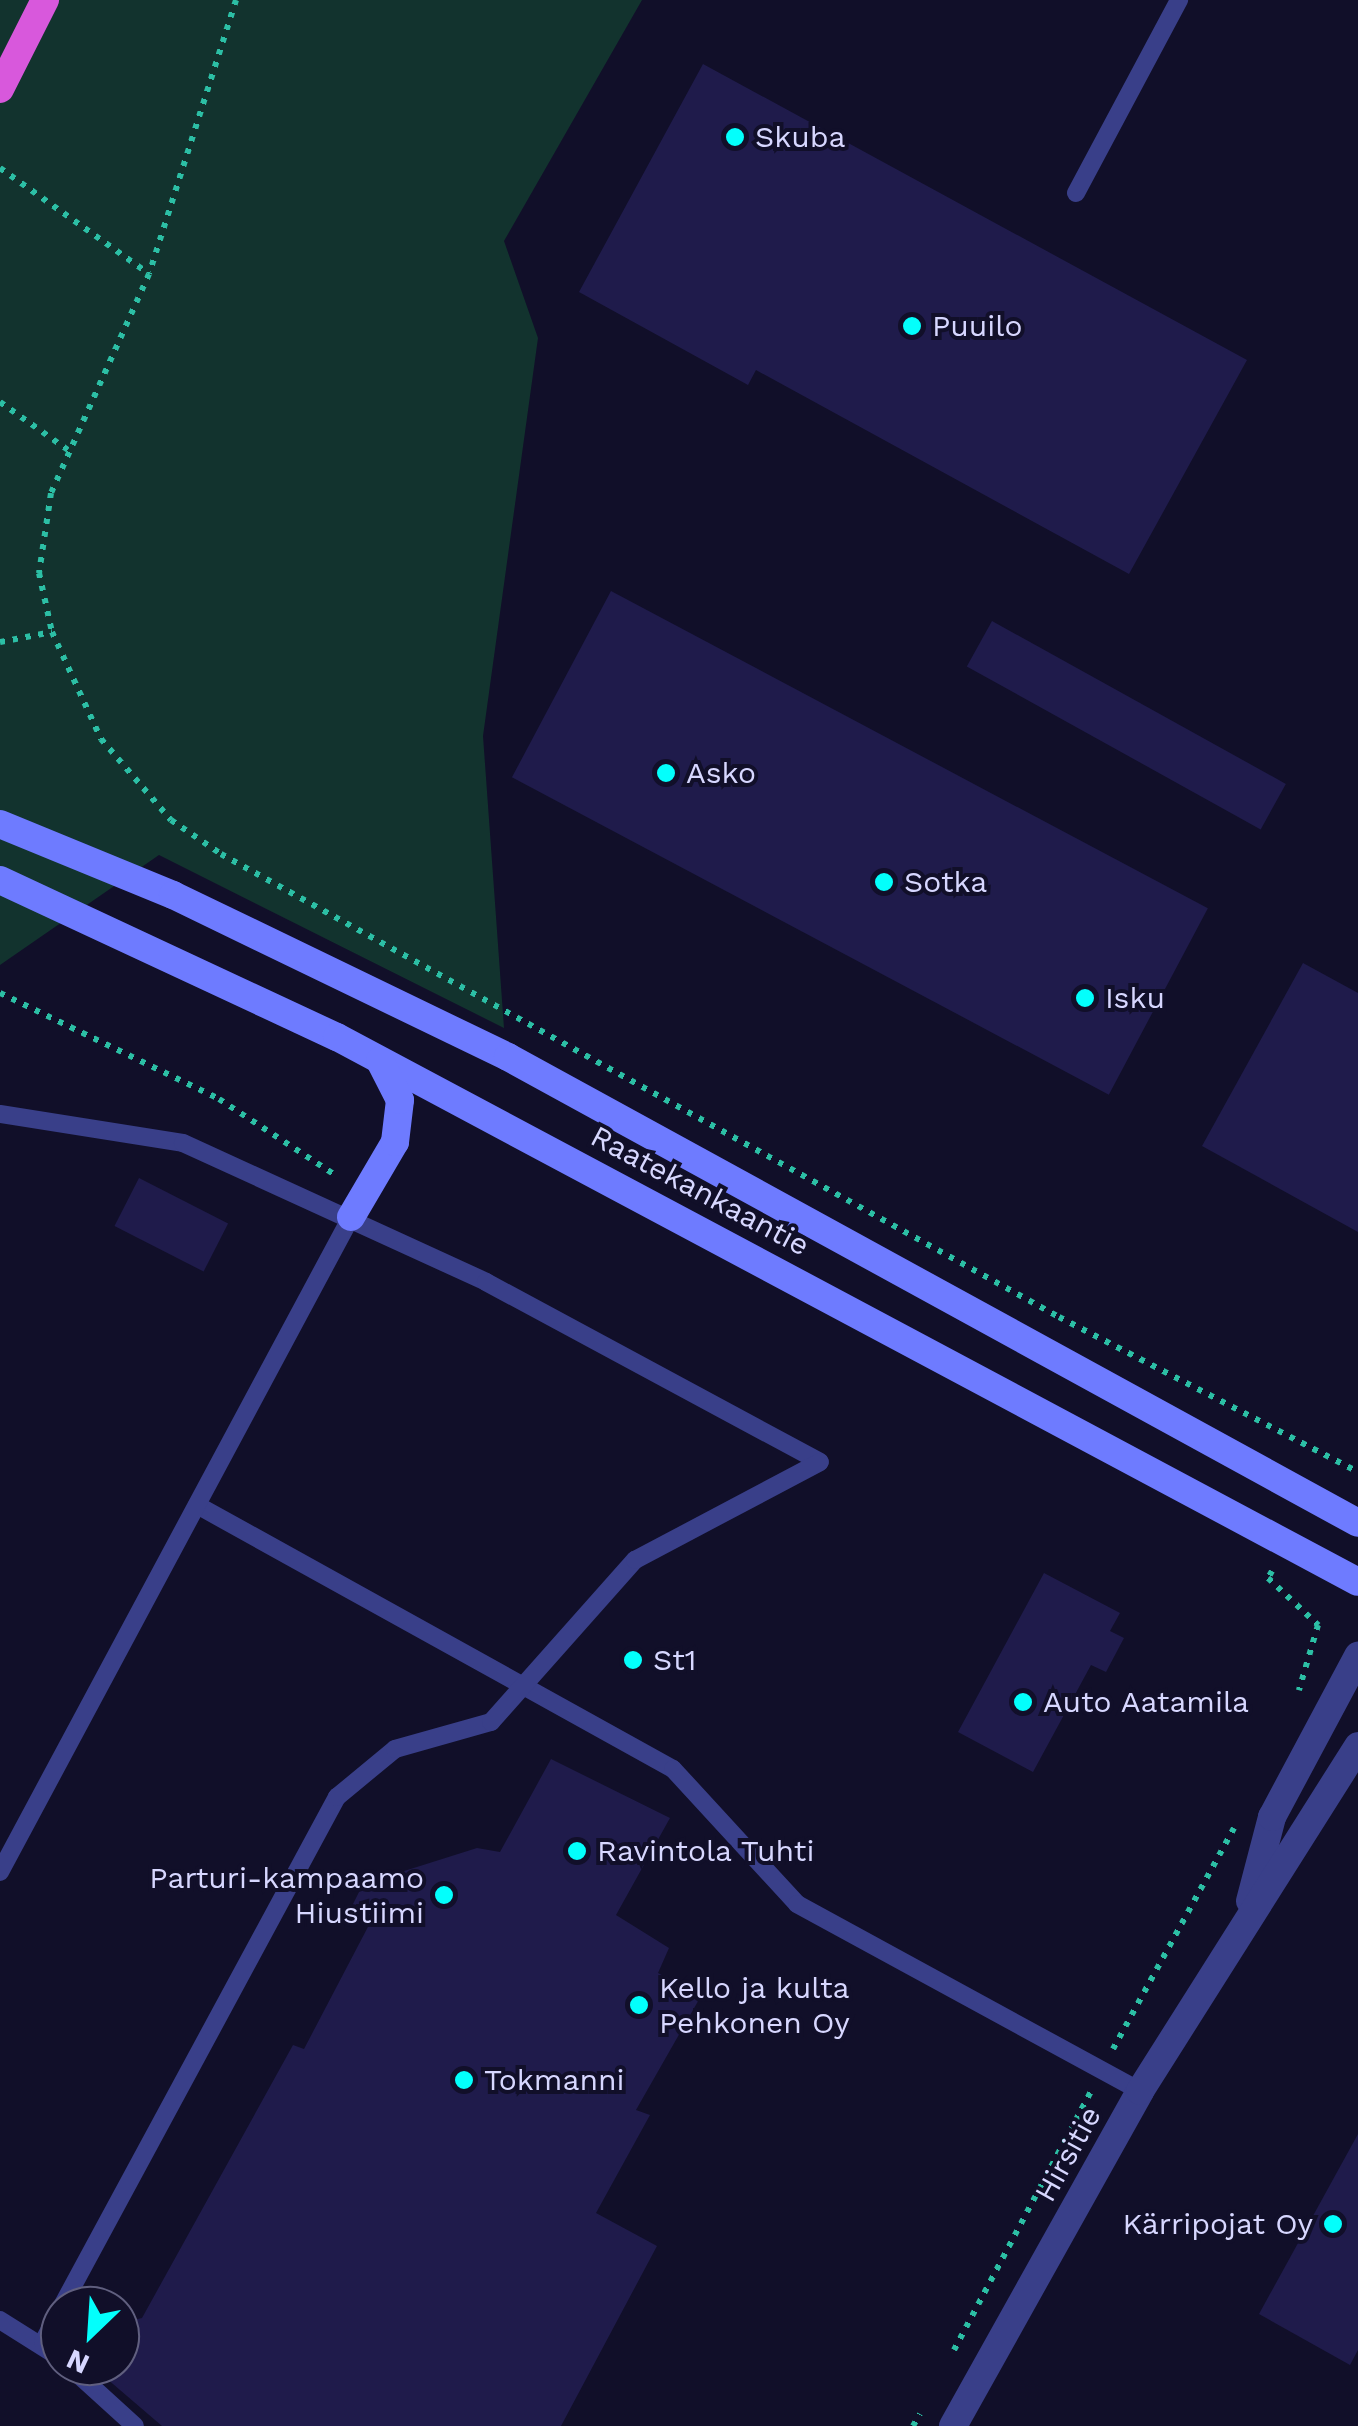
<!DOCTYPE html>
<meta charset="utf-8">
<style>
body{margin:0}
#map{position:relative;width:1358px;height:2426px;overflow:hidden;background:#110f29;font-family:"Work Sans",sans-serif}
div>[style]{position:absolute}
.green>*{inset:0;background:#12332e}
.building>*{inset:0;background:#1f1b4b;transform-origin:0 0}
.path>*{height:6px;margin-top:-3px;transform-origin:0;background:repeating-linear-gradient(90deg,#2cbfa5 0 5px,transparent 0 13px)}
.service>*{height:18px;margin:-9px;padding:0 9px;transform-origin:9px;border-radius:9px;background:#393f89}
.minor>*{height:28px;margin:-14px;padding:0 14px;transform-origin:14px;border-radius:14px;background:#393f89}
.secondary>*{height:28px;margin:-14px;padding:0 14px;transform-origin:14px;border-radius:14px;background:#6e7bff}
.trunk>*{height:28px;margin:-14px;padding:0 14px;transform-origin:14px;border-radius:14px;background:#d858dc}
.dots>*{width:28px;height:28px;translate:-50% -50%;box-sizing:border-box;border:5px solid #110f29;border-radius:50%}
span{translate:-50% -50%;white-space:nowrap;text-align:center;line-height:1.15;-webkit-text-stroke:8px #110f29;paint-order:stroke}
.poi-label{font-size:30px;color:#d7d7ff}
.left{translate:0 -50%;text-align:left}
.right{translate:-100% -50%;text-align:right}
.street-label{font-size:30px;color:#d7d7ff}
.north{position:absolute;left:40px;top:2286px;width:100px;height:100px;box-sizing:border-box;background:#110f29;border:2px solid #605f7f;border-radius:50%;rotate:205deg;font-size:28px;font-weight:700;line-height:40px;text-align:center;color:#d7d7ff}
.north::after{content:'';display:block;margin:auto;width:35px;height:45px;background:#03fffc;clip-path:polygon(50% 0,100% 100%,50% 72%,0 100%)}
</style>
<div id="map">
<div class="green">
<i style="clip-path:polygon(0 0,642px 0,504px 241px,538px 338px,483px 736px,504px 1028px,159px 855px,0 965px)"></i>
</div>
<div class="building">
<i style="clip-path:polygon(703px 64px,1247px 360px,1129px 574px,756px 370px,748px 385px,579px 292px)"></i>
<i style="left:611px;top:591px;width:676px;height:211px;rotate:28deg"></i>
<i style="left:992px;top:621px;width:336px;height:52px;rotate:29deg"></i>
<i style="clip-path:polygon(1303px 963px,1358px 993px,1358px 1232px,1202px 1146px)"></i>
<i style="left:139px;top:1178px;width:100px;height:54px;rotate:27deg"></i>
<i style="clip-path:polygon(1044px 1573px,1120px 1613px,1110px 1631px,1124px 1638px,1106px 1672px,1091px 1665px,1033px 1772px,958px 1732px)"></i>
<i style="clip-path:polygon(551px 1759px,670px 1818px,616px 1915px,669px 1948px,658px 1973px,701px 1996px,636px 2110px,650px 2115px,596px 2213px,657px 2246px,561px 2426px,162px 2426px,92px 2366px,120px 2366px,120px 2323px,142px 2318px,293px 2045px,304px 2049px,370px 1923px,349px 1912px,363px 1884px,477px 1848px,500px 1852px)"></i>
<i style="clip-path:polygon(1358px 2134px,1358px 2350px,1350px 2365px,1259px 2314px)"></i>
</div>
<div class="path">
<i style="left:236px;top:0;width:287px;rotate:107.6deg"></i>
<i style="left:149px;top:274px;width:240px;rotate:114.1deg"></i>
<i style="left:51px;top:493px;width:81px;rotate:98.5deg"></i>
<i style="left:39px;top:573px;width:60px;rotate:77.6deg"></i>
<i style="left:52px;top:632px;width:118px;rotate:65.4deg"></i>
<i style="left:101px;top:739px;width:107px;rotate:49.2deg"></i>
<i style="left:171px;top:820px;width:60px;rotate:34.2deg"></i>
<i style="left:221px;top:854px;width:957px;rotate:28.92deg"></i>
<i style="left:1059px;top:1317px;width:337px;rotate:27.4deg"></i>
<i style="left:0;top:168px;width:183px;rotate:35.4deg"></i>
<i style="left:0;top:402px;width:83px;rotate:35.2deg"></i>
<i style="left:0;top:642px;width:53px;rotate:-10.9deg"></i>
<i style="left:0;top:993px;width:243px;rotate:25.8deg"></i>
<i style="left:219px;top:1099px;width:142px;rotate:33.2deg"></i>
<i style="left:1272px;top:1571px;width:8px;rotate:120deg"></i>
<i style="left:1268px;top:1578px;width:69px;rotate:43.2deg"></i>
<i style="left:1318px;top:1625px;width:68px;rotate:106.3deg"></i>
<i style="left:1113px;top:2049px;width:252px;rotate:-61.3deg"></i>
<i style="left:954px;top:2350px;width:293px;rotate:-62.1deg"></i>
<i style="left:913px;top:2426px;width:14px;rotate:-60deg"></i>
</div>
<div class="service">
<i style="left:1076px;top:193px;width:219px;rotate:-61.9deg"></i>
<i style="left:0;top:1114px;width:185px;rotate:9deg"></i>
<i style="left:183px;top:1143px;width:333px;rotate:24.6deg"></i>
<i style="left:486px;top:1282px;width:379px;rotate:28.3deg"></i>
<i style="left:197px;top:1505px;width:544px;rotate:29.01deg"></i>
<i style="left:673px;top:1769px;width:183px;rotate:47.4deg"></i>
<i style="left:797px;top:1904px;width:391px;rotate:28.6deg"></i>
<i style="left:0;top:1872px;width:743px;rotate:-61.81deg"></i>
<i style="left:62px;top:2306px;width:579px;rotate:-61.62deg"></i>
<i style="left:337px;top:1797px;width:75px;rotate:-39.6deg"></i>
<i style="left:395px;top:1749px;width:100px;rotate:-15.7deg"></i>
<i style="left:491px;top:1722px;width:217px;rotate:-48.4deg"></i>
<i style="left:635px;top:1560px;width:209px;rotate:-27.9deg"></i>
<i style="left:0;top:2320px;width:71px;rotate:32.3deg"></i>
<i style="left:43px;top:2342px;width:36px;rotate:-62deg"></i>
<i style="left:69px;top:2366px;width:89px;rotate:42.3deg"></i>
</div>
<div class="minor">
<i style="left:1250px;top:1901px;width:87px;rotate:-75.3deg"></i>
<i style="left:1272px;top:1817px;width:183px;rotate:-61.9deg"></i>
<i style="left:953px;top:2426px;width:384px;rotate:-60.8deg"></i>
<i style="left:1140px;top:2091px;width:408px;rotate:-57.7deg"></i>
</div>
<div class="secondary">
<i style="left:0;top:824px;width:187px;rotate:22.3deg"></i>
<i style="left:173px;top:895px;width:372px;rotate:25.8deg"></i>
<i style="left:508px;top:1057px;width:969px;rotate:28.73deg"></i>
<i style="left:0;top:880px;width:372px;rotate:25deg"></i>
<i style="left:337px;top:1037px;width:1157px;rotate:28.09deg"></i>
<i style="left:351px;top:1217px;width:87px;rotate:-59.6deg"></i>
<i style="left:395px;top:1142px;width:42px;rotate:-83.2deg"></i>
<i style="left:400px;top:1100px;width:44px;rotate:-117.1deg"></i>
</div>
<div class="trunk">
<i style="left:0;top:89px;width:100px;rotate:-63.2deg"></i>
</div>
<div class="dots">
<i style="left:735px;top:137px;background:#03fffc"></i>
<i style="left:912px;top:326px;background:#03fffc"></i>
<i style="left:666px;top:773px;background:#03fffc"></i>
<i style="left:884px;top:882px;background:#03fffc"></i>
<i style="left:1085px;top:998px;background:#03fffc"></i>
<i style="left:633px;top:1660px;background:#03fffc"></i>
<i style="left:1023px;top:1702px;background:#03fffc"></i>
<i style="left:577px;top:1851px;background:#03fffc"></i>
<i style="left:444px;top:1895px;background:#03fffc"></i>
<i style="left:639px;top:2005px;background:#03fffc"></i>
<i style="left:464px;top:2080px;background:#03fffc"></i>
<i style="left:1333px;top:2224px;background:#03fffc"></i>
</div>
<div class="poi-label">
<span class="left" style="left:755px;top:137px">Skuba</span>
<span class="left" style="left:932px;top:326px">Puuilo</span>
<span class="left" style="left:686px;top:773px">Asko</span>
<span class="left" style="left:904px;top:882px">Sotka</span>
<span class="left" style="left:1105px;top:998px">Isku</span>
<span class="left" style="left:653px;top:1660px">St1</span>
<span class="left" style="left:1043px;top:1702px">Auto Aatamila</span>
<span class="left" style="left:597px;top:1851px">Ravintola Tuhti</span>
<span class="right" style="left:424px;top:1895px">Parturi-kampaamo<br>Hiustiimi</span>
<span class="left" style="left:659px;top:2005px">Kello ja kulta<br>Pehkonen Oy</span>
<span class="left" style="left:484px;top:2080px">Tokmanni</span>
<span class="right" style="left:1313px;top:2224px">Kärripojat Oy</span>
</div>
<div class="street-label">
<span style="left:700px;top:1191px;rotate:28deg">Raatekankaantie</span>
<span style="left:1068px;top:2154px;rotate:-61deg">Hirsitie</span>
</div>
<div class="north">N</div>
</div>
